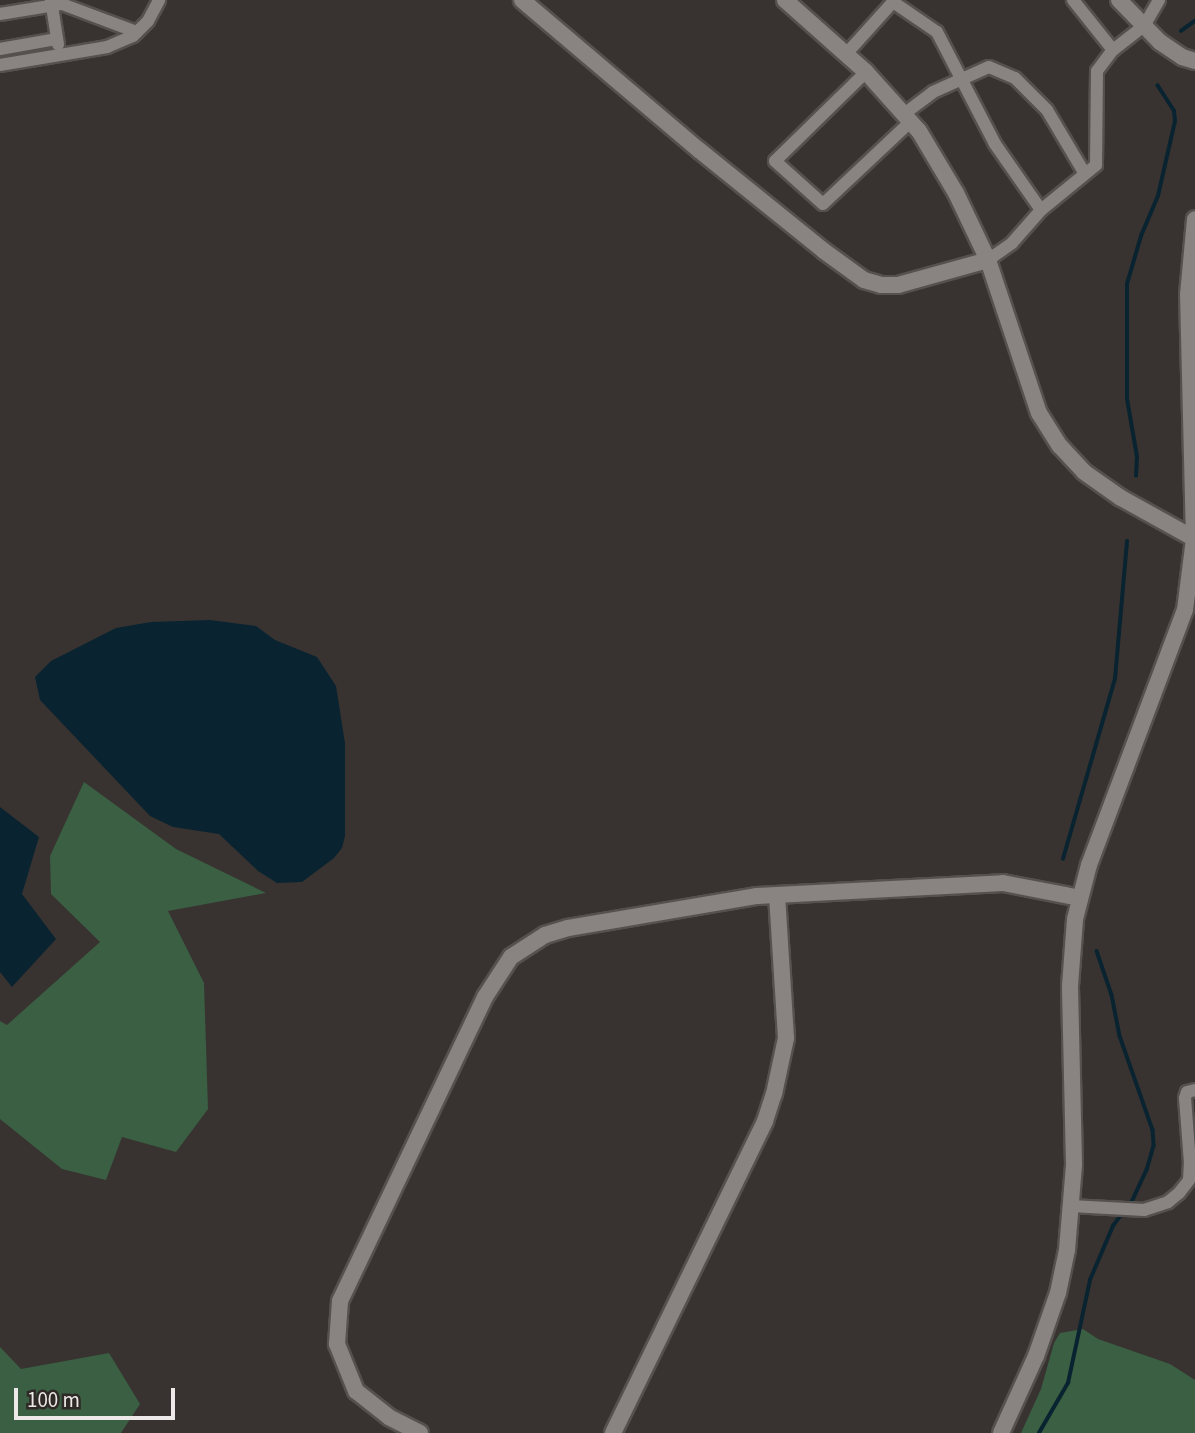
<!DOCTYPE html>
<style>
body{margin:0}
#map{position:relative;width:1195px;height:1433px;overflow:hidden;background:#383330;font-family:"Source Sans 3",sans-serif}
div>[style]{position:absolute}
.green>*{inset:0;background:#3a5f43}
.water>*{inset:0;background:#092430}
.stream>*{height:3.5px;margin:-1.75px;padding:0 1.75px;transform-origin:1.75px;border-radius:1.75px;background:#092430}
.roads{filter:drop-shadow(2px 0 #55514e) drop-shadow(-2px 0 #55514e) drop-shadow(0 2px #55514e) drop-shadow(0 -2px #55514e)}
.minor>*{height:12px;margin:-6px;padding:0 6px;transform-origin:6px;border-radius:6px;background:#898481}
.tertiary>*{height:16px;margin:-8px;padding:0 8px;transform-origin:8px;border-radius:8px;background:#898481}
span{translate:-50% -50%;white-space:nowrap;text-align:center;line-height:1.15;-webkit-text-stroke:6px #2e2927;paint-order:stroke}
.scale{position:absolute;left:14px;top:1388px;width:161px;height:32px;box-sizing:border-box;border:4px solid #ede9e8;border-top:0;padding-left:9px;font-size:21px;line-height:24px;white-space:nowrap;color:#ede9e8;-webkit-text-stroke:5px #2e2927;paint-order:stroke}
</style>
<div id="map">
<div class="green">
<i style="clip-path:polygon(84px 782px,176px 849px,266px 893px,168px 911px,204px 983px,208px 1109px,176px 1152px,122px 1137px,106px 1180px,62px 1169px,0 1119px,0 1021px,7px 1025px,100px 942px,51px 894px,50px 856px)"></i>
<i style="clip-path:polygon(1083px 1329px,1098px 1339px,1170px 1364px,1195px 1380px,1195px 1433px,1021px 1433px,1041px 1389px,1054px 1343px,1060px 1333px)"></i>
<i style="clip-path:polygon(0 1347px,21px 1369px,109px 1353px,140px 1404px,121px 1433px,0 1433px)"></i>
</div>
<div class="water">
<i style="clip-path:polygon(210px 620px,256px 626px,275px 640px,317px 657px,336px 686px,345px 743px,345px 836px,342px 848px,334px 858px,302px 882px,277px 883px,258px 871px,219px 834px,173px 827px,150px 816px,40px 700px,35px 677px,51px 661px,116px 628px,151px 622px)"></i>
<i style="clip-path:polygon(0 807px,39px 837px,22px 894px,56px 939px,12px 987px,0 972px)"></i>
</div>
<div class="stream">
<i style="left:1181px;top:31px;width:17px;rotate:-36deg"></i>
<i style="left:1136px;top:476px;width:19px;rotate:-87deg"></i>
<i style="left:1137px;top:457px;width:59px;rotate:-99.8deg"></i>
<i style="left:1127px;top:399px;width:115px;rotate:-90deg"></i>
<i style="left:1127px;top:284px;width:50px;rotate:-73.7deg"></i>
<i style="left:1141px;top:236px;width:43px;rotate:-67deg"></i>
<i style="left:1158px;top:196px;width:77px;rotate:-77.2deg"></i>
<i style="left:1175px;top:121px;width:10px;rotate:-96deg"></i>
<i style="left:1174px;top:111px;width:30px;rotate:-123deg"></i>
<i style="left:1063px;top:859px;width:187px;rotate:-73.9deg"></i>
<i style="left:1115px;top:679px;width:138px;rotate:-85deg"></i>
<i style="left:1097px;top:951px;width:46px;rotate:71.2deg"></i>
<i style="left:1112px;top:995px;width:42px;rotate:79deg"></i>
<i style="left:1120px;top:1036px;width:100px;rotate:70.7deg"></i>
<i style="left:1153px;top:1130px;width:16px;rotate:86deg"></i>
<i style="left:1154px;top:1146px;width:25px;rotate:106deg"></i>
<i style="left:1147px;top:1170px;width:38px;rotate:115deg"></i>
<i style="left:1039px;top:1433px;width:58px;rotate:-59.9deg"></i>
<i style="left:1068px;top:1383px;width:105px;rotate:-77.9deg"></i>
<i style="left:1090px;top:1280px;width:59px;rotate:-66.9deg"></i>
<i style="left:1113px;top:1226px;width:17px;rotate:-54deg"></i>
</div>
<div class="roads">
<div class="minor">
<i style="left:51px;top:0;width:45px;rotate:81deg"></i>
<i style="left:1073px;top:0;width:64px;rotate:51.3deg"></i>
<i style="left:0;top:14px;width:63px;rotate:-9.2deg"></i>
<i style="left:62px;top:4px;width:80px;rotate:20.5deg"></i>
<i style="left:0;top:49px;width:58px;rotate:-10deg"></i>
<i style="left:847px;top:53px;width:69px;rotate:-48deg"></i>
<i style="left:893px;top:2px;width:53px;rotate:34.3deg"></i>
<i style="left:937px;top:32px;width:126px;rotate:62.6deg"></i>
<i style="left:995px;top:144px;width:80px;rotate:55.1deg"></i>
<i style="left:0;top:65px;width:109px;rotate:-9.5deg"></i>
<i style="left:107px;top:47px;width:28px;rotate:-23deg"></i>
<i style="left:133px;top:36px;width:21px;rotate:-45deg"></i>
<i style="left:148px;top:21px;width:24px;rotate:-62deg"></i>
<i style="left:866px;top:72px;width:127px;rotate:135.6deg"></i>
<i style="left:775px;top:161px;width:64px;rotate:41.9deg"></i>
<i style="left:823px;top:204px;width:121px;rotate:-43.3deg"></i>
<i style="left:904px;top:114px;width:36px;rotate:-37deg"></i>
<i style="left:933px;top:92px;width:61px;rotate:-24.1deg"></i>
<i style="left:989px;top:67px;width:28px;rotate:23deg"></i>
<i style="left:1015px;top:78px;width:45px;rotate:45deg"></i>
<i style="left:1047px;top:110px;width:74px;rotate:59.3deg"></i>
<i style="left:988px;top:260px;width:29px;rotate:-35deg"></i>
<i style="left:1012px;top:243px;width:44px;rotate:-48.7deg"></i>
<i style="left:1041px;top:210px;width:71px;rotate:-39.3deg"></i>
<i style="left:1096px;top:165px;width:94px;rotate:-89.4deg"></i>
<i style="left:1097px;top:71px;width:26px;rotate:-53deg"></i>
<i style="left:1113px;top:50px;width:39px;rotate:-38deg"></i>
<i style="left:1144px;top:26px;width:30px;rotate:-60deg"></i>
<i style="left:1071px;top:1206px;width:73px;rotate:3.1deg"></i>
<i style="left:1144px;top:1210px;width:25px;rotate:-18deg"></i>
<i style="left:1168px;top:1202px;width:14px;rotate:-39deg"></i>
<i style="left:1179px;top:1193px;width:16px;rotate:-52deg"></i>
<i style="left:1189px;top:1180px;width:17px;rotate:-87deg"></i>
<i style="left:1190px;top:1163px;width:65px;rotate:-94.4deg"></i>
<i style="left:1185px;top:1098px;width:6px;rotate:-72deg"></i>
<i style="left:1187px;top:1092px;width:8px;rotate:-14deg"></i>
</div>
<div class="tertiary">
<i style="left:522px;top:0;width:232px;rotate:40.3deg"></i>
<i style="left:699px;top:150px;width:161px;rotate:38.9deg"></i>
<i style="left:824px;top:251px;width:49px;rotate:35.9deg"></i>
<i style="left:864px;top:280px;width:18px;rotate:16deg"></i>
<i style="left:881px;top:285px;width:17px"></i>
<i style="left:898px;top:285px;width:93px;rotate:-15.5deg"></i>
<i style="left:785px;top:0;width:108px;rotate:41.6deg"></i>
<i style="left:866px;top:72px;width:79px;rotate:48.1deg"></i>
<i style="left:919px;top:131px;width:72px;rotate:59.2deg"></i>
<i style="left:956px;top:193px;width:74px;rotate:64.5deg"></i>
<i style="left:988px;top:260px;width:161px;rotate:71.6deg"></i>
<i style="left:1039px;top:413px;width:39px;rotate:58deg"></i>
<i style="left:1060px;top:446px;width:35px;rotate:47deg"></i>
<i style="left:1084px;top:472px;width:45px;rotate:35.1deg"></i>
<i style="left:1121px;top:498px;width:85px;rotate:29deg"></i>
<i style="left:1119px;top:0;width:59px;rotate:45.7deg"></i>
<i style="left:1160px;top:42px;width:27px;rotate:34deg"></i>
<i style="left:1182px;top:57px;width:14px;rotate:17deg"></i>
<i style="left:420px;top:1433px;width:35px;rotate:-153deg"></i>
<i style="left:389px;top:1417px;width:42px;rotate:-141.8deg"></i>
<i style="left:356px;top:1391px;width:51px;rotate:-112deg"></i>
<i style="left:337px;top:1344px;width:43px;rotate:-86deg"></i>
<i style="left:340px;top:1301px;width:337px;rotate:-64.5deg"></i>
<i style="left:485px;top:997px;width:48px;rotate:-57deg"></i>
<i style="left:511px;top:957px;width:40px;rotate:-32.9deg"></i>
<i style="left:545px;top:935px;width:24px;rotate:-17deg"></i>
<i style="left:568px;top:928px;width:192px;rotate:-9.6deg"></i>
<i style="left:757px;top:896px;width:246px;rotate:-3deg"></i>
<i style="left:1003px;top:883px;width:78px;rotate:11deg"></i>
<i style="left:613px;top:1433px;width:347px;rotate:-64deg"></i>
<i style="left:765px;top:1121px;width:28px;rotate:-72deg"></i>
<i style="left:774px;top:1094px;width:57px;rotate:-77.9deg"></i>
<i style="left:786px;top:1038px;width:143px;rotate:-93.6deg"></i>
<i style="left:1001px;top:1433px;width:85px;rotate:-65.6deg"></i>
<i style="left:1036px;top:1356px;width:67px;rotate:-70.8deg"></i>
<i style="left:1058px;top:1293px;width:44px;rotate:-78.2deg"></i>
<i style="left:1067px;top:1250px;width:86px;rotate:-85.3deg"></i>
<i style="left:1074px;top:1164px;width:178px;rotate:-91.3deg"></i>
<i style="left:1070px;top:986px;width:67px;rotate:-85.7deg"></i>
<i style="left:1075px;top:919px;width:56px;rotate:-75.5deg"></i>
<i style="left:1089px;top:865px;width:272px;rotate:-69.4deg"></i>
<i style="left:1185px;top:610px;width:72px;rotate:-82.8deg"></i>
<i style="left:1194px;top:539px;width:244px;rotate:-91.4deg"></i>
<i style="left:1188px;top:295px;width:76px;rotate:-84.7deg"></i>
</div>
</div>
<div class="scale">100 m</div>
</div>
